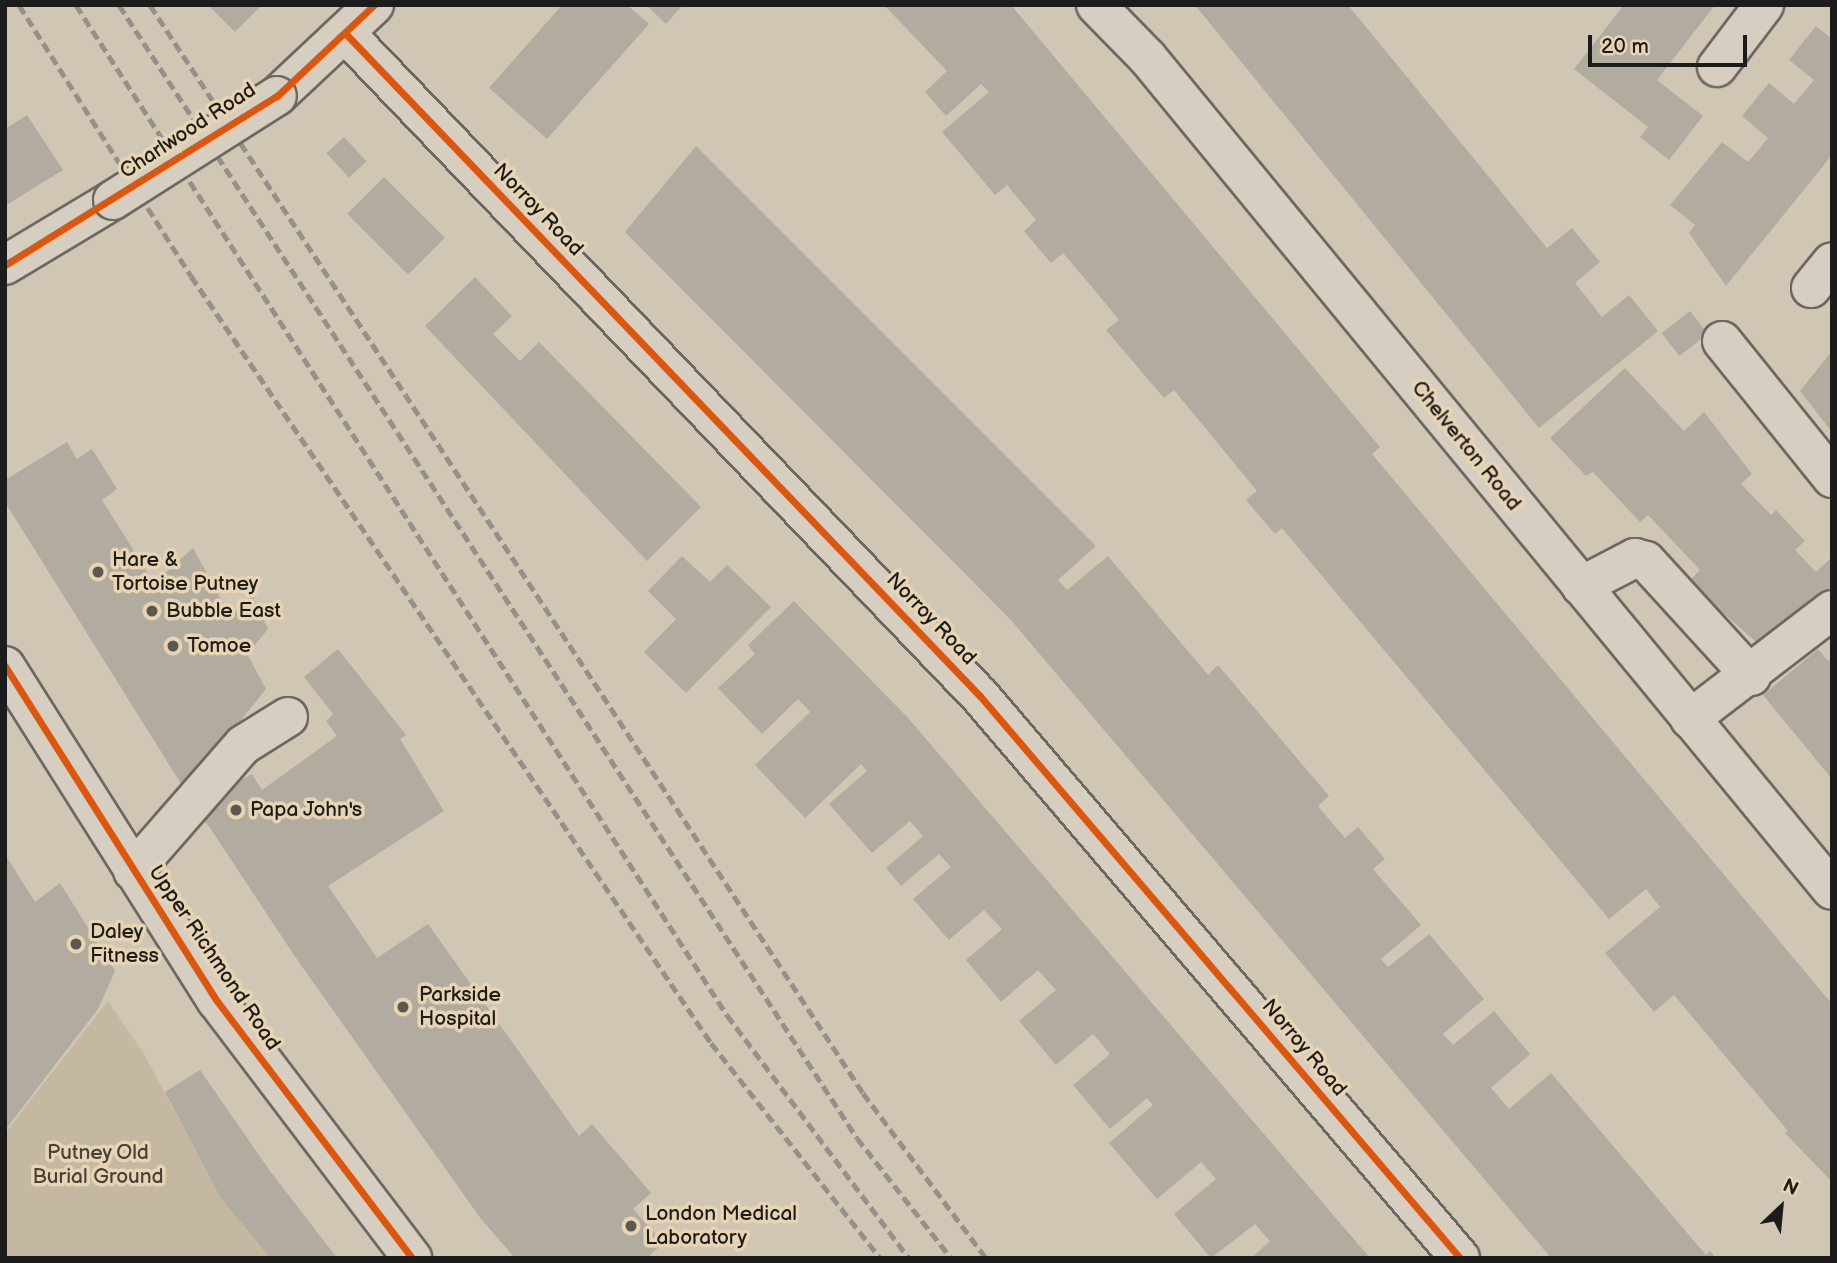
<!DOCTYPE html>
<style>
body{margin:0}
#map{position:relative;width:1837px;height:1263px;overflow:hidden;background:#d0c6b4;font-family:"Balsamiq Sans",sans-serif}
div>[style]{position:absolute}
.green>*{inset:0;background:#c4b8a1}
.building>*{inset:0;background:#b2ab9f;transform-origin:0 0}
.roads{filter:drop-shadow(2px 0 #6d6860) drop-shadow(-2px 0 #6d6860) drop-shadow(0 2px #6d6860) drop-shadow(0 -2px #6d6860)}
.minor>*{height:38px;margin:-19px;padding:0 19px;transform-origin:19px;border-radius:19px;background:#d5cec1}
.highway>*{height:38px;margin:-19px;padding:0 19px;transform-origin:19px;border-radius:19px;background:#d5cec1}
.rail>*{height:5px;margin-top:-2.5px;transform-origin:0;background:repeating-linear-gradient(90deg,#969088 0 10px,transparent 0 15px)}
.bridges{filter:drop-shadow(2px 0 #6d6860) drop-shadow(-2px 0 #6d6860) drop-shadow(0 2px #6d6860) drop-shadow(0 -2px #6d6860)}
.minor-bridge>*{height:38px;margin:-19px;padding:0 19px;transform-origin:19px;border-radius:19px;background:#d5cec1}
.cycleway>*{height:7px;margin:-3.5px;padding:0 3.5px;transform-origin:3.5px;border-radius:3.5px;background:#de560d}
.dots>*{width:19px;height:19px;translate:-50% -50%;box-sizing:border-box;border:4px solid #e7d4b2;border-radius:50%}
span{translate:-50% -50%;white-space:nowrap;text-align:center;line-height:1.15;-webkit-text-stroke:7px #e7d4b2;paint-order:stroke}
.street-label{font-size:21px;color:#1c1c1c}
.poi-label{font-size:21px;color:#1c1c1c}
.left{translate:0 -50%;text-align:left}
.park-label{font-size:21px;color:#44403a}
.frame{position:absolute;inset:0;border:7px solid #1c1c1c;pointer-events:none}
.north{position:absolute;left:1746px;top:1172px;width:70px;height:70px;-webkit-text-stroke:5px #e7d4b2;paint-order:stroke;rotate:26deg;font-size:19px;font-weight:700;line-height:28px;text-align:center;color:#1c1c1c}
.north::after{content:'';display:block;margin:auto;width:24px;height:32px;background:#1c1c1c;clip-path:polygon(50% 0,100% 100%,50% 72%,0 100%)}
.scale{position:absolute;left:1588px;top:35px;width:159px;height:32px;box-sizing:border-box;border:4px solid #1c1c1c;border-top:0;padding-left:9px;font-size:21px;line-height:24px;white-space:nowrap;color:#1c1c1c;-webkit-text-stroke:5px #e7d4b2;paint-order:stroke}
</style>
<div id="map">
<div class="green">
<i style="clip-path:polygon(108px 1001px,144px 1054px,220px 1197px,270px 1258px,5px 1258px,5px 1133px)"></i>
</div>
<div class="building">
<i style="clip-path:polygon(208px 5px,262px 5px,235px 32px)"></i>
<i style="clip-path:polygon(562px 5px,627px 5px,649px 24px,547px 139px,489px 88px)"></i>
<i style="clip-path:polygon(646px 5px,683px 5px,666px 24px)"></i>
<i style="clip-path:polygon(884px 5px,1011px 5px,1380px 447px,1372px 454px,1832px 1004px,1832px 1182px,1785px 1133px,1788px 1131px,1674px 995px,1654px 1012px,1605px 953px,1660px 907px,1646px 889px,1609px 919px,1282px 528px,1275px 534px,1246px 500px,1257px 491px,1174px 390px,1164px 398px,1106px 330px,1119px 320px,1092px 287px,1063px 253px,1051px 263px,1024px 231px,1036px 220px,1007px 185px,995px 195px,942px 132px,989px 92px,981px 84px,946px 116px,925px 92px,947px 71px)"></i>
<i style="clip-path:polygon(1195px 5px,1348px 5px,1547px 248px,1572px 228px,1600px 262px,1575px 283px,1602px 317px,1629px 295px,1658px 331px,1539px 428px)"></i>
<i style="clip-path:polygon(1624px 5px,1715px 5px,1657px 80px,1703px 116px,1669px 160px,1640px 137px,1648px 127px,1574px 69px)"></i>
<i style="clip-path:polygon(1816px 26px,1832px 39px,1832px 155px,1726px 286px,1689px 233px,1695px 225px,1670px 205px,1722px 142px,1748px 162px,1760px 148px,1768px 138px,1742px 116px,1769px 83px,1794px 104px,1814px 80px,1789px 60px)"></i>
<i style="clip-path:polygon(27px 115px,63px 170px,5px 206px,5px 129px)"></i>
<i style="left:344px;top:137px;width:33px;height:24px;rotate:47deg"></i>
<i style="clip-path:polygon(696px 146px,1096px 546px,1058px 580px,1067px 590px,1108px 556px,1208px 675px,1218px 665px,1329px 796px,1318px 806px,1345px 838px,1358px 827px,1385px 859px,1373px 869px,1421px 925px,1381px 959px,1388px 967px,1429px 934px,1484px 999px,1443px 1034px,1453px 1045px,1494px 1011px,1530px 1054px,1491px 1088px,1509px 1109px,1551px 1073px,1706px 1255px,1710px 1251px,1716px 1258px,1551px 1258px,1011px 620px,625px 232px)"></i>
<i style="left:384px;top:177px;width:86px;height:52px;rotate:45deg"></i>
<i style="clip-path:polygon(475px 277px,512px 316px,493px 334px,520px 361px,539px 342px,701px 507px,647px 561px,425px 326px)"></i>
<i style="left:1690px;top:311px;width:29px;height:36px;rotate:52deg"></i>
<i style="clip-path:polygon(1832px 351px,1832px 432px,1800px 391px)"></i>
<i style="clip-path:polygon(1625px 368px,1684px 431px,1704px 412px,1752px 474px,1741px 484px,1771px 515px,1776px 510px,1805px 541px,1795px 550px,1816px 572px,1832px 557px,1832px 586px,1763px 648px,1688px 582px,1700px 570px,1648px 515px,1640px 522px,1593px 472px,1586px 476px,1550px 438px)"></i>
<i style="clip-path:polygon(67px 442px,77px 459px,92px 449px,117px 489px,102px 500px,154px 583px,193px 548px,230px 616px,252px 595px,268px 629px,247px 654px,266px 689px,185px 790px,5px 502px,5px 480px)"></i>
<i style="clip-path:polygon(682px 556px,710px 582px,727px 565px,771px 607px,686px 693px,644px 652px,676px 619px,648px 591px)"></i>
<i style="clip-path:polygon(794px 601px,909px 719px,1370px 1258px,1251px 1258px,1270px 1241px,1255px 1224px,1211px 1258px,1174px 1214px,1216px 1179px,1201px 1162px,1157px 1199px,1109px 1143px,1153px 1105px,1147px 1098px,1110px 1129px,1073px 1085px,1110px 1054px,1101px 1043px,1093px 1034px,1056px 1065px,1019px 1021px,1056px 990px,1038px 970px,1001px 1002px,966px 960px,1002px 929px,984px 910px,949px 940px,913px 899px,951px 867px,939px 854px,901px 886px,886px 868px,923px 836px,910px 821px,872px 853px,849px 827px,829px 804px,867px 771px,861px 764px,805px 818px,755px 765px,810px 712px,798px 699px,762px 734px,718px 688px,755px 654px,748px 645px)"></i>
<i style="clip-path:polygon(338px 649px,406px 735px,400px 739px,444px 811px,328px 886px,377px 958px,428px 924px,579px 1136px,592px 1124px,651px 1193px,633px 1209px,663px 1243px,647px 1258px,515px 1258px,481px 1219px,296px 958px,196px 807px,252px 774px,262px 790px,337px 736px,326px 721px,333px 714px,304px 677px)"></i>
<i style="clip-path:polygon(1818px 649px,1828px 661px,1832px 658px,1832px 779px,1763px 695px)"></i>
<i style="clip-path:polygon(5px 854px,35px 902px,60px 883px,115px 971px,98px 1009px,5px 1130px)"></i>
<i style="clip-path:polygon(200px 1070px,270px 1171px,337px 1258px,270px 1258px,220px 1197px,165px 1092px)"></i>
</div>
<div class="roads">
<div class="minor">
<i style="left:1096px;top:5px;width:73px;rotate:45.6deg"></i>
<i style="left:1147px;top:57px;width:1078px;rotate:50.57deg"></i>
<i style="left:345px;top:33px;width:918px;rotate:46.24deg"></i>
<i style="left:980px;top:696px;width:739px;rotate:49.5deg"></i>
<i style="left:1717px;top:67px;width:78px;rotate:-52.8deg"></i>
<i style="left:277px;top:96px;width:133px;rotate:-43.2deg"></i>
<i style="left:5px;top:265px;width:126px;rotate:-31deg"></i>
<i style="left:1811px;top:288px;width:33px;rotate:-51deg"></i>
<i style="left:1722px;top:341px;width:176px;rotate:51.2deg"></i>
<i style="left:1581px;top:586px;width:61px;rotate:-27.4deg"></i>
<i style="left:1635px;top:558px;width:11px;rotate:15deg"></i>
<i style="left:1646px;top:561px;width:156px;rotate:47.6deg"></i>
<i style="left:1690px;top:719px;width:179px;rotate:-37.5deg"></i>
<i style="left:133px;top:871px;width:167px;rotate:-48.9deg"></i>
<i style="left:243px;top:745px;width:53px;rotate:-31.9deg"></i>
</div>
<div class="highway">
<i style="left:5px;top:666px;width:396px;rotate:57.7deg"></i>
<i style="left:217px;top:1001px;width:323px;rotate:52.8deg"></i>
</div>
</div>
<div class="rail">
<i style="left:19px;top:5px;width:321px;rotate:57.6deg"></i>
<i style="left:191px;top:276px;width:927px;rotate:55.86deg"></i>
<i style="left:711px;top:1043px;width:273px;rotate:51.8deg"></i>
<i style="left:76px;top:5px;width:1202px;rotate:57.2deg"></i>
<i style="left:727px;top:1015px;width:304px;rotate:53.2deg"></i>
<i style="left:119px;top:5px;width:1352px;rotate:56.92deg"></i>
<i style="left:857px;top:1138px;width:152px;rotate:51.9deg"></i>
<i style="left:150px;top:5px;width:1301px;rotate:56.76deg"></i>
<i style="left:863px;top:1093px;width:206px;rotate:53.3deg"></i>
</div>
<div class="bridges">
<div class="minor-bridge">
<i style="left:113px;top:200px;width:194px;rotate:-32.4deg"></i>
</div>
</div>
<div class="cycleway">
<i style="left:345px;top:33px;width:918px;rotate:46.24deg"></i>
<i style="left:980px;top:696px;width:739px;rotate:49.5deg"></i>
<i style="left:5px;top:265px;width:320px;rotate:-31.9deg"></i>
<i style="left:277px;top:96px;width:133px;rotate:-43.2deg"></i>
<i style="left:5px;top:666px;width:396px;rotate:57.7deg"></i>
<i style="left:217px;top:1001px;width:323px;rotate:52.8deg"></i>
</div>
<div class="dots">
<i style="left:98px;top:572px;background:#5b5851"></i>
<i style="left:152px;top:611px;background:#5b5851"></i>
<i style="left:173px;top:646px;background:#5b5851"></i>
<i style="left:236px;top:810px;background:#5b5851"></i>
<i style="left:76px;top:944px;background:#5b5851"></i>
<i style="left:403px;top:1007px;background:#5b5851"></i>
<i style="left:631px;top:1226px;background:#5b5851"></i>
</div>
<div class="street-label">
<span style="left:188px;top:131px;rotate:-33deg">Charlwood Road</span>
<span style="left:538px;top:210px;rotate:46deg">Norroy Road</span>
<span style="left:1466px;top:446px;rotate:51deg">Chelverton Road</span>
<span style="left:931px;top:619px;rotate:46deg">Norroy Road</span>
<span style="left:214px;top:958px;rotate:56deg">Upper Richmond Road</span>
<span style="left:1304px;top:1048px;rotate:50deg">Norroy Road</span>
</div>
<div class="poi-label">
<span class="left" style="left:112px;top:572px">Hare &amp;<br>Tortoise Putney</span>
<span class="left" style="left:166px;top:611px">Bubble East</span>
<span class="left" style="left:187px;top:646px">Tomoe</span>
<span class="left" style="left:250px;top:810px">Papa John's</span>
<span class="left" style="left:90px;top:944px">Daley<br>Fitness</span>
<span class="left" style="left:419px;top:1007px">Parkside<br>Hospital</span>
<span class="left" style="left:645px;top:1226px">London Medical<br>Laboratory</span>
</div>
<div class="park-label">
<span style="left:98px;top:1165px">Putney Old<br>Burial Ground</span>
</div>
<div class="frame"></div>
<div class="north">N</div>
<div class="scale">20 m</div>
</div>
